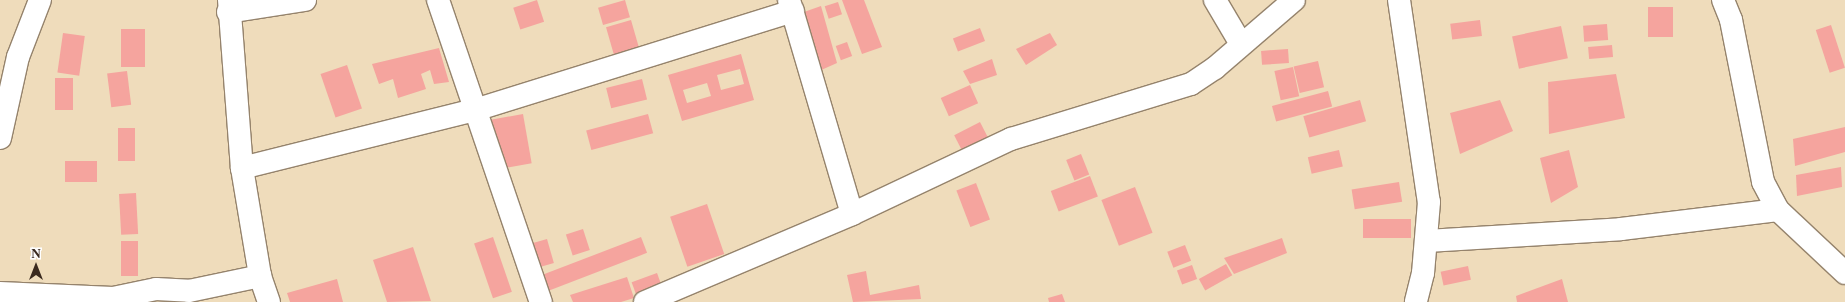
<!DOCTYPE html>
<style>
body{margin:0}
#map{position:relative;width:1845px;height:302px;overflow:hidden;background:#efdcbb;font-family:"Libre Caslon Text",serif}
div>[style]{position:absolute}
.building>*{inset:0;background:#f5a49e;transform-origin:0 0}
.roads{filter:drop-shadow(1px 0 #95836c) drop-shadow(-1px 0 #95836c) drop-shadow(0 1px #95836c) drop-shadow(0 -1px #95836c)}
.minor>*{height:22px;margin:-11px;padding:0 11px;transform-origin:11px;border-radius:11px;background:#fff}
span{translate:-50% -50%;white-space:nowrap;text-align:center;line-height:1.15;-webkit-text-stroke:3.5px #fff;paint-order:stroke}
.north{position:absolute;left:16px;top:246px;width:40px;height:40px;-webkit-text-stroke:3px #fff;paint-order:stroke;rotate:0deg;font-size:11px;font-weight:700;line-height:16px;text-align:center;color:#3b2a1e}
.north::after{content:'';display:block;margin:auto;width:14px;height:18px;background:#3b2a1e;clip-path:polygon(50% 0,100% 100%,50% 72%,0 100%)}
</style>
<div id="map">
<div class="building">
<i style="left:537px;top:0;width:23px;height:25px;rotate:72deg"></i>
<i style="left:625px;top:0;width:18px;height:28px;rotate:74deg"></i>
<i style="clip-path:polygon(842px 0,864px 0,882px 47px,862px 54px)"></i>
<i style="left:838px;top:2px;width:13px;height:14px;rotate:72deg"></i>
<i style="clip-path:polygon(821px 6px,837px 63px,819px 71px,804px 12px)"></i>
<i style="left:1648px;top:7px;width:25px;height:30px"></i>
<i style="left:631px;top:20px;width:36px;height:26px;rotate:74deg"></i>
<i style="left:1480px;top:20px;width:16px;height:30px;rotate:83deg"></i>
<i style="left:1607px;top:24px;width:16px;height:24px;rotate:86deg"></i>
<i style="left:1831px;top:25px;width:45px;height:16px;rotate:72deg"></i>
<i style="left:1561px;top:26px;width:33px;height:50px;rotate:78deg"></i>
<i style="left:980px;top:28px;width:14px;height:29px;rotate:69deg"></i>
<i style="left:121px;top:29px;width:24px;height:38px"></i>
<i style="left:63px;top:33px;width:22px;height:40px;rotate:8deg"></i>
<i style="clip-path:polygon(1050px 33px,1057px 45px,1026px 65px,1016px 49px)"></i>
<i style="left:847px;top:42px;width:15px;height:12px;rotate:70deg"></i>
<i style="left:1612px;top:45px;width:12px;height:24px;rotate:85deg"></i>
<i style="clip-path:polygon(439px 48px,449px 82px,434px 84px,430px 70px,421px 74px,426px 89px,398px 98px,393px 79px,379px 84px,372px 64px)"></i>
<i style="left:1288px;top:49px;width:14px;height:27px;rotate:86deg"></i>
<i style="clip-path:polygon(evenodd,741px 54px,754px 100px,682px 121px,668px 75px,741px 54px,740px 69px,744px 84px,721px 90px,717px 75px,740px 69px,741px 54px,707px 83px,711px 96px,687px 103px,683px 90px,707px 83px)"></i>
<i style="clip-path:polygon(992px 59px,997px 75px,970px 84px,963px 71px)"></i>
<i style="left:1318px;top:61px;width:27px;height:25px;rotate:77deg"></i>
<i style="left:347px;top:65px;width:46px;height:28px;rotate:71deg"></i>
<i style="left:1293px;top:67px;width:30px;height:19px;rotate:78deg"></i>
<i style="left:127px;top:71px;width:34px;height:20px;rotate:83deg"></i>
<i style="clip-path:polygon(1616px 74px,1625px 118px,1549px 134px,1548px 82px)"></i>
<i style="left:55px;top:78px;width:18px;height:32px"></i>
<i style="left:642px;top:79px;width:21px;height:37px;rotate:76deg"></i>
<i style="left:970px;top:85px;width:20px;height:32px;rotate:66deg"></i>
<i style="left:1328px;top:91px;width:16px;height:58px;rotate:75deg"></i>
<i style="left:1360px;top:100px;width:22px;height:59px;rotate:74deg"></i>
<i style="clip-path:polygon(1500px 100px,1513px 131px,1460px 154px,1450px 113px)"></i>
<i style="left:523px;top:114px;width:50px;height:37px;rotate:80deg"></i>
<i style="left:648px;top:114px;width:20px;height:64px;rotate:75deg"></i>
<i style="left:980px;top:122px;width:20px;height:29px;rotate:63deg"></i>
<i style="clip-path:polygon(1845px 127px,1845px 152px,1795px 166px,1793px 139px)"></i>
<i style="left:118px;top:128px;width:17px;height:33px"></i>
<i style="left:1339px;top:150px;width:17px;height:32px;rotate:77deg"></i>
<i style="clip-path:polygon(1569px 150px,1578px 187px,1551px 203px,1540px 158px)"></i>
<i style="left:1081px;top:154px;width:22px;height:16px;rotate:68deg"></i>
<i style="left:97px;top:161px;width:21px;height:32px;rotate:90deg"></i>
<i style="clip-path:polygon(1841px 167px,1842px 187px,1797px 196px,1796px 175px)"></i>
<i style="left:1090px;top:176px;width:22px;height:42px;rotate:69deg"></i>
<i style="left:1399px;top:182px;width:20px;height:48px;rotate:81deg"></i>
<i style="left:976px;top:183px;width:39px;height:21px;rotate:69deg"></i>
<i style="left:1135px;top:187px;width:49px;height:36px;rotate:69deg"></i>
<i style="left:136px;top:193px;width:41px;height:17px;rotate:87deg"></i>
<i style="left:707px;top:204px;width:53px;height:39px;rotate:71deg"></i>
<i style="left:1411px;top:219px;width:19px;height:48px;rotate:90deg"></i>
<i style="left:583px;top:229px;width:22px;height:18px;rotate:72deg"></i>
<i style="left:493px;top:237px;width:58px;height:20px;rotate:71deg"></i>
<i style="left:641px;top:237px;width:17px;height:109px;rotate:69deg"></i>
<i style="clip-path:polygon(1282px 238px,1287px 253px,1234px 274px,1224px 258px)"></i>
<i style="left:547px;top:239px;width:25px;height:19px;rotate:74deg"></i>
<i style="left:121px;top:241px;width:17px;height:35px"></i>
<i style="left:1185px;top:245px;width:17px;height:19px;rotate:69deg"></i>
<i style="clip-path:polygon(413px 247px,431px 301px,387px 302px,373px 260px)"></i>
<i style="left:1226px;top:264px;width:13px;height:31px;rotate:61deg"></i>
<i style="left:1192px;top:265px;width:15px;height:16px;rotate:70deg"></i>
<i style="left:1468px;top:266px;width:14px;height:28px;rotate:78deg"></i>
<i style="clip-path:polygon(866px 271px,870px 295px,919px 285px,921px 299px,853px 302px,847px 275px)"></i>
<i style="left:657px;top:273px;width:15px;height:27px;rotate:70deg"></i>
<i style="clip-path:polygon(627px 277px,634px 298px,621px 302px,573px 302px,570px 295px)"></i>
<i style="clip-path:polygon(337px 279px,343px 302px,290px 302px,287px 293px)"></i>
<i style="clip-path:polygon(1562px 279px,1568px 302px,1517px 302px,1516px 296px)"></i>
<i style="clip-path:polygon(1062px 294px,1065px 302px,1049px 302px,1048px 298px)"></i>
</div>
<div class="roads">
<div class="minor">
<i style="left:229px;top:0;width:169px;rotate:85.6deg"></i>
<i style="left:242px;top:168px;width:109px;rotate:80.5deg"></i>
<i style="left:260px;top:276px;width:28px;rotate:71deg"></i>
<i style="left:438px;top:0;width:319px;rotate:71.2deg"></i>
<i style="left:789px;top:0;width:223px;rotate:73.6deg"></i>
<i style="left:1215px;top:0;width:51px;rotate:59.4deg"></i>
<i style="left:1399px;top:0;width:204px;rotate:81.6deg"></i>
<i style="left:1429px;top:202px;width:71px;rotate:94.8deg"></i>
<i style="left:1423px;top:273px;width:30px;rotate:104deg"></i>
<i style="left:1723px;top:0;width:22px;rotate:68deg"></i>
<i style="left:1731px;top:20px;width:165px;rotate:78.8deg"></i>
<i style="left:1763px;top:182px;width:32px;rotate:62deg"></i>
<i style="left:1778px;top:210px;width:92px;rotate:43.2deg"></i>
<i style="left:228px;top:12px;width:78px;rotate:-8.9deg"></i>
<i style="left:0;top:138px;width:83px;rotate:-77.5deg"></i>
<i style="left:18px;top:57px;width:61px;rotate:-68.9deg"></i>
<i style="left:242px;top:168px;width:240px;rotate:-14deg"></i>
<i style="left:475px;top:110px;width:333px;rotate:-17.3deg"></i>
<i style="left:1427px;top:241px;width:194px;rotate:-3.5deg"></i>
<i style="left:1621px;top:229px;width:158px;rotate:-6.9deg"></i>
<i style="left:0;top:293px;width:113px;rotate:2.5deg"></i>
<i style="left:113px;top:298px;width:44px;rotate:-11.8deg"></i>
<i style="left:156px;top:289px;width:33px;rotate:3deg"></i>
<i style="left:189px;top:291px;width:73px;rotate:-11.9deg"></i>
<i style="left:645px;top:302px;width:225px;rotate:-23deg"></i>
<i style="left:852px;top:214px;width:176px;rotate:-25.3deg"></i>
<i style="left:1011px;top:139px;width:188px;rotate:-17deg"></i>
<i style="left:1191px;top:84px;width:29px;rotate:-34deg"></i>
<i style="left:1215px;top:68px;width:104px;rotate:-40.7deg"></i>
</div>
</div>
<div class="north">N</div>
</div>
